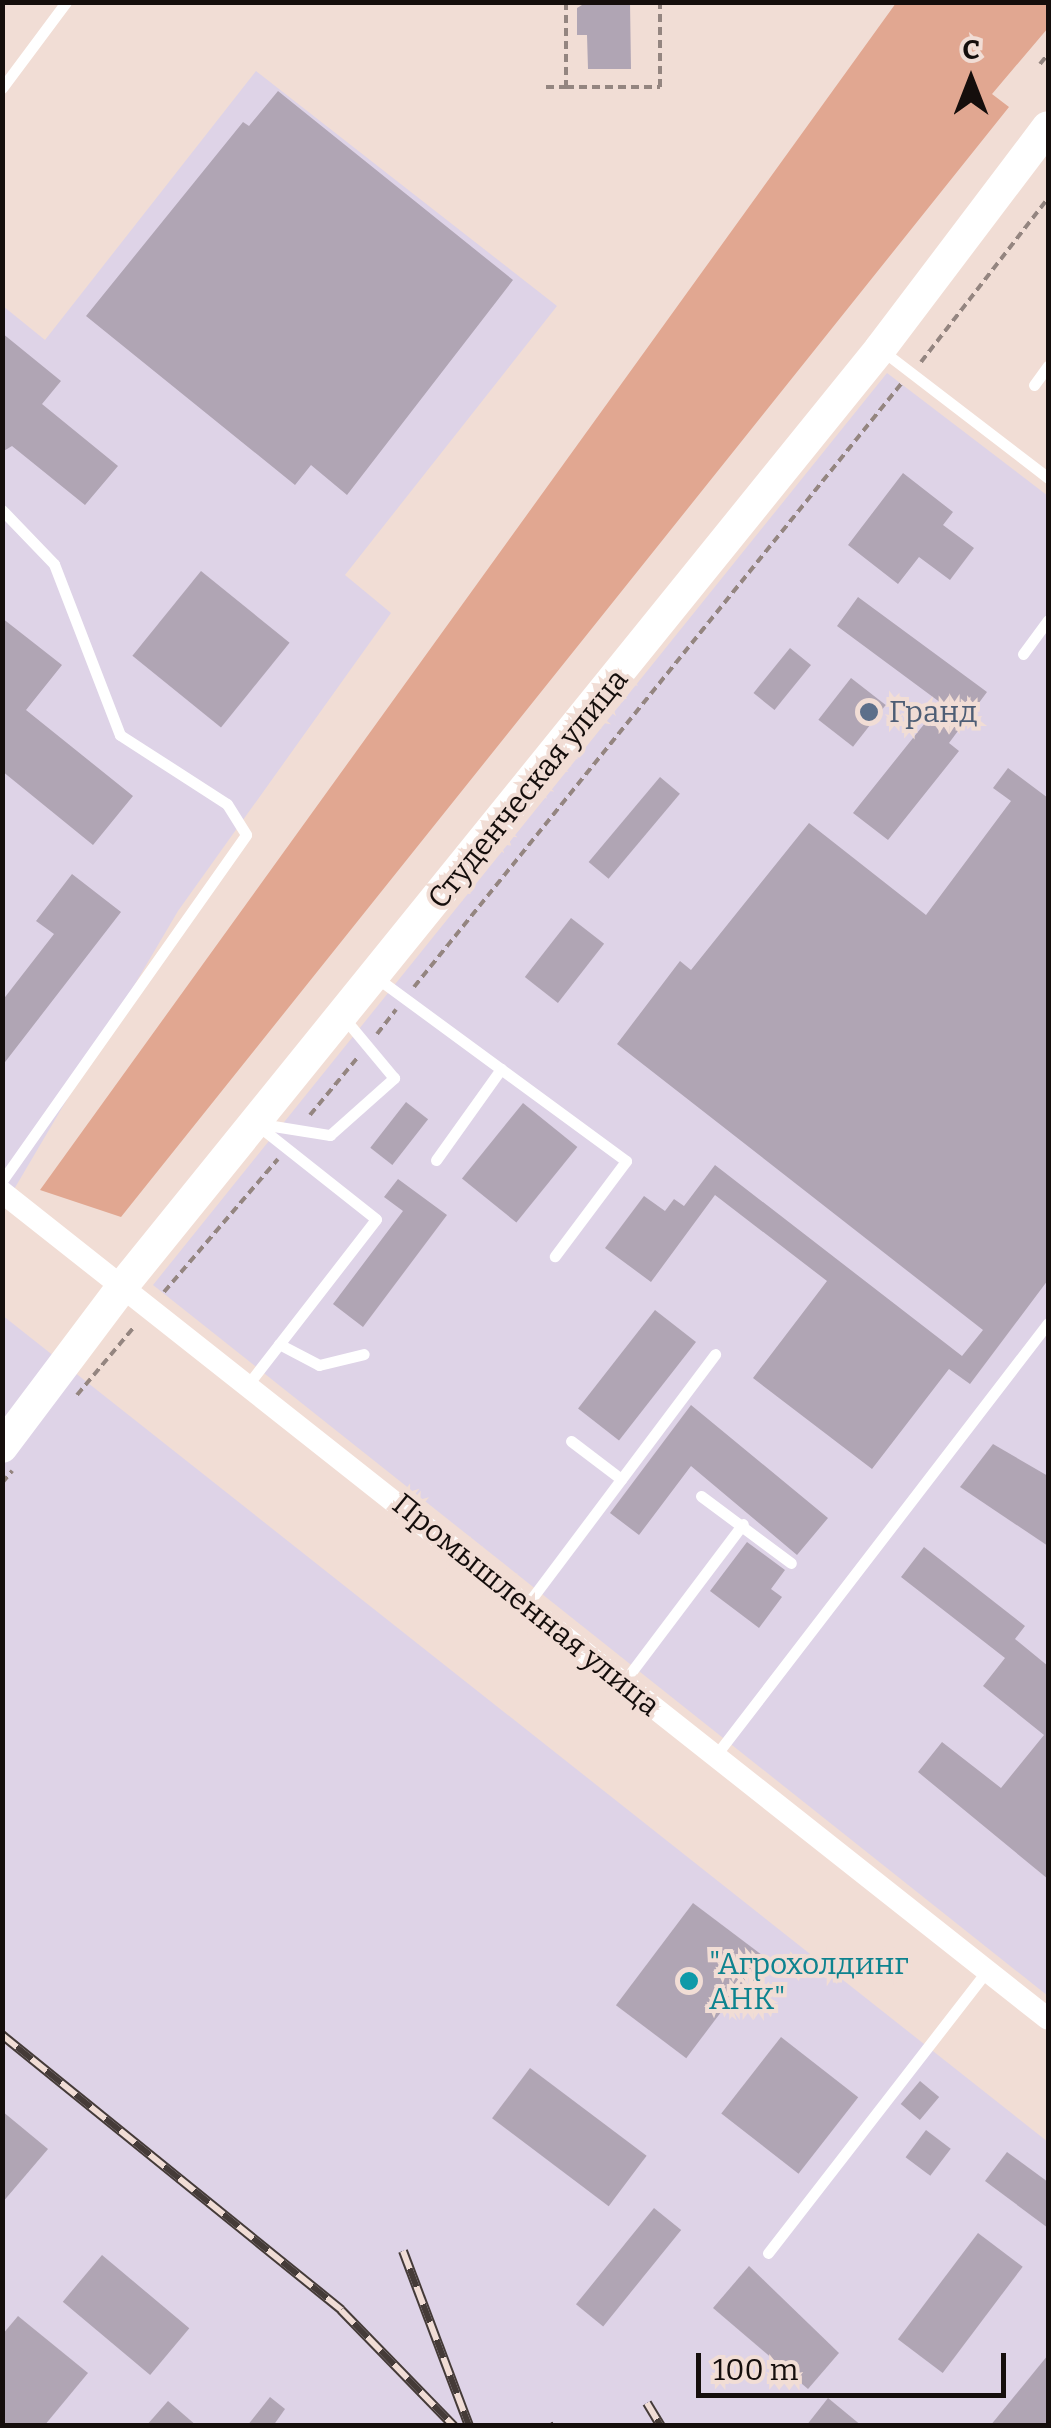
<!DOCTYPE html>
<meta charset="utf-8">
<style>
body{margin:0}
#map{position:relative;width:1051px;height:2428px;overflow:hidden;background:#f1ddd5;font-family:Bitter,serif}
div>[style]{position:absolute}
.industrial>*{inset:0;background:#ded3e7}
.green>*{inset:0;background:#e1a791}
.building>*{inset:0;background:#b0a5b4;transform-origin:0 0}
.path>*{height:4px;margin-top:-2px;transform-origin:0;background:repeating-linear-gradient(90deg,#948580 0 8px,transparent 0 13px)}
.service>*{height:11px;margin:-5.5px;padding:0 5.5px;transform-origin:5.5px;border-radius:5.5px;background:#fff}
.minor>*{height:22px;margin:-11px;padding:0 11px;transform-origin:11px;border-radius:11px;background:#fff}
.secondary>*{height:32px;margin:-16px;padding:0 16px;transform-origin:16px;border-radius:16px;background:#fff}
.rail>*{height:10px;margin-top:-5px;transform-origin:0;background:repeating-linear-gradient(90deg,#f1ddd5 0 19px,#453b38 0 38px);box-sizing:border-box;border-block:2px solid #453b38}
.dots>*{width:28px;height:28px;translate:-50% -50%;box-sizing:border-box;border:5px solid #f1ddd5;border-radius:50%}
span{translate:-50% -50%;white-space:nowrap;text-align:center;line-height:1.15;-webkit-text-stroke:8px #f1ddd5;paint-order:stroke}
.service-label{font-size:30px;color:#4e5e75}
.left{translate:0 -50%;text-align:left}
.street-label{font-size:30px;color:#150e0c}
.culture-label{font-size:30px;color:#0d838f}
.frame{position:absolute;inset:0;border:5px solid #150e0c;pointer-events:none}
.north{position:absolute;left:921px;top:30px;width:100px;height:100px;-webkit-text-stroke:8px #f1ddd5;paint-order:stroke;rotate:0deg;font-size:28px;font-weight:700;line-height:40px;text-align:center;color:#150e0c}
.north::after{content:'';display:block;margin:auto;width:35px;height:45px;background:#150e0c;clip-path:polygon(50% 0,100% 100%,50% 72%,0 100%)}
.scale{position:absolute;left:696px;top:2353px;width:310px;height:45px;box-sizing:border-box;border:5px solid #150e0c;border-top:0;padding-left:12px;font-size:30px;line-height:35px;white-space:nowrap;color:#150e0c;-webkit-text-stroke:8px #f1ddd5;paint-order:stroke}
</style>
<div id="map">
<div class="industrial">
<i style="clip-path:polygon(256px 71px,557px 306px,345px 575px,391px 613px,178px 911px,3px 1208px,3px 306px,45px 340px)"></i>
<i style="clip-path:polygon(887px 373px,1048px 496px,1048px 1996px,153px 1285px)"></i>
<i style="clip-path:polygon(2px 1315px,1048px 2142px,1048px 2425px,3px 2425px)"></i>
</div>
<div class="green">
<i style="clip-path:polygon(896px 3px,1048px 3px,1048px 28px,992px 94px,1009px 107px,121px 1217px,40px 1190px)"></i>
</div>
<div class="building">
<i style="clip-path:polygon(587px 2px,630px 2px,631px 69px,588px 69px,587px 35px,577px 35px,577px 8px)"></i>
<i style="clip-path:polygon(278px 91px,513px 280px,347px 495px,311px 465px,295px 485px,86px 316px,243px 122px,249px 126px)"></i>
<i style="clip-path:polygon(2px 333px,61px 381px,42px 404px,118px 466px,85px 505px,12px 446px,2px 452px)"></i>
<i style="clip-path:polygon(903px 473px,953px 512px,943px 525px,974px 548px,950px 580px,919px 557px,898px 584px,848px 545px)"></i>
<i style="left:201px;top:571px;width:114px;height:109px;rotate:39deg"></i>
<i style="clip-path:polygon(858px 597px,987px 692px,949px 743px,959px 751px,888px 840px,853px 813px,941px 703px,837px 626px)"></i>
<i style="clip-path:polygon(2px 618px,62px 665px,26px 710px,133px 796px,93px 845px,2px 771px)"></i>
<i style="left:790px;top:648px;width:27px;height:58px;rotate:39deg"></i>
<i style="left:851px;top:678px;width:44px;height:53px;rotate:38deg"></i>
<i style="clip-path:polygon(1008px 768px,1048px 798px,1048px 1280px,970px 1384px,949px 1369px,872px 1469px,753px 1378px,827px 1281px,715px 1195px,651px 1282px,605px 1248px,644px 1196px,665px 1211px,674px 1199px,684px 1206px,715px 1165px,962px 1356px,983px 1330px,617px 1044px,680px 961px,691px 970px,809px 823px,926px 915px,1011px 801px,993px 788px)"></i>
<i style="left:660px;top:777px;width:26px;height:111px;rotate:40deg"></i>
<i style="clip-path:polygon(72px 874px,121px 912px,2px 1066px,2px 1001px,54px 934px,36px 921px)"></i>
<i style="left:571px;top:918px;width:42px;height:75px;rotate:38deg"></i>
<i style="left:406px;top:1102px;width:28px;height:58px;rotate:38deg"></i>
<i style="left:523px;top:1103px;width:70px;height:97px;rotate:39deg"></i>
<i style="clip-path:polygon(398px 1179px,447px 1215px,363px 1327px,333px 1304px,403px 1211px,384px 1197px)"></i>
<i style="left:655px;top:1310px;width:52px;height:125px;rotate:38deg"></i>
<i style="clip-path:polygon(691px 1405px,828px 1518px,797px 1555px,691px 1466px,639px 1535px,610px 1513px)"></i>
<i style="clip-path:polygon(993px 1444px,1048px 1476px,1048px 1546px,960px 1487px)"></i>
<i style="clip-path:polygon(747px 1542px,785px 1570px,771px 1589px,782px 1597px,759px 1628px,710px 1591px)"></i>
<i style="clip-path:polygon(924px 1547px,1025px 1626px,1015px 1639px,1048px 1666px,1048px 1879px,918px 1772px,942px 1742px,1001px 1788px,1044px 1735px,983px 1686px,1005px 1658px,901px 1577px)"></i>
<i style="left:693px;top:1903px;width:88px;height:128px;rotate:37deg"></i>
<i style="left:781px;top:2037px;width:98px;height:97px;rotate:38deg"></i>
<i style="left:530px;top:2068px;width:146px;height:63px;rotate:37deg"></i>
<i style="left:920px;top:2081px;width:25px;height:30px;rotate:40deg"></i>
<i style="clip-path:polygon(2px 2111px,48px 2149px,2px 2203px)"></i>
<i style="left:926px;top:2130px;width:31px;height:34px;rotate:37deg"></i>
<i style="clip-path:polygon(1007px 2152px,1048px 2182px,1048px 2228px,985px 2181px)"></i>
<i style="left:654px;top:2208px;width:35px;height:124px;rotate:39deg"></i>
<i style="left:978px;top:2233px;width:56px;height:133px;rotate:37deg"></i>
<i style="left:102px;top:2255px;width:114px;height:61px;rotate:40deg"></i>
<i style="clip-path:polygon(749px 2266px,839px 2353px,808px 2389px,713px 2308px)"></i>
<i style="clip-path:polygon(18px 2316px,88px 2373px,44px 2426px,2px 2426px,2px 2335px)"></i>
<i style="clip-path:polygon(1048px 2355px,1048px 2426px,990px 2426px)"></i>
<i style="clip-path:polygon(270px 2397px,285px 2409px,273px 2426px,247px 2426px)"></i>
<i style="clip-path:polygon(828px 2398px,862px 2426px,806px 2426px)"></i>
<i style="clip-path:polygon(168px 2401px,197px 2426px,146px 2426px)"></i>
</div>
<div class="path">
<i style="left:566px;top:2px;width:85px;rotate:90deg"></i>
<i style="left:566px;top:87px;width:94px"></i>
<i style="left:660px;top:87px;width:85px;rotate:-90deg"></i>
<i style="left:1040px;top:64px;width:13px;rotate:-51deg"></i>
<i style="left:546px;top:87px;width:20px"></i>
<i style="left:921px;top:362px;width:207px;rotate:-52.2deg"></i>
<i style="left:414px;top:987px;width:775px;rotate:-51.07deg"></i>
<i style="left:377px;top:1034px;width:31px;rotate:-52deg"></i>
<i style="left:310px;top:1115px;width:75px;rotate:-50.4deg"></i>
<i style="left:164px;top:1292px;width:175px;rotate:-49.4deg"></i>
<i style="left:77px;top:1395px;width:90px;rotate:-50deg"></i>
<i style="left:2px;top:1483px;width:16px;rotate:-50deg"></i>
</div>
<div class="service">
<i style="left:2px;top:88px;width:107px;rotate:-53.3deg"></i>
<i style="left:884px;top:352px;width:207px;rotate:37.5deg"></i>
<i style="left:1034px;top:385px;width:24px;rotate:-54deg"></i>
<i style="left:2px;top:510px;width:75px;rotate:46.1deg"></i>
<i style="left:54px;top:564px;width:183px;rotate:68.9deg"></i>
<i style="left:120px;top:735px;width:127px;rotate:32.8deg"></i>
<i style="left:227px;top:804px;width:36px;rotate:58deg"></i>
<i style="left:246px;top:835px;width:423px;rotate:125.2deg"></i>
<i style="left:1023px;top:654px;width:42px;rotate:-53.7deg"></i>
<i style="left:377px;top:978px;width:309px;rotate:36.3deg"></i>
<i style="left:626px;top:1161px;width:119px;rotate:126.8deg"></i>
<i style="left:261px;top:1124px;width:70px;rotate:9.1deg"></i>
<i style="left:330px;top:1135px;width:86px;rotate:-41.7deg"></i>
<i style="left:394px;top:1078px;width:78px;rotate:-129.8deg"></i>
<i style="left:436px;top:1160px;width:112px;rotate:-54.5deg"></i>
<i style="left:279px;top:1344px;width:45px;rotate:27.7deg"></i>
<i style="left:319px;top:1365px;width:46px;rotate:-13.7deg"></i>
<i style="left:249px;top:1383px;width:207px;rotate:-52.2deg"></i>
<i style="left:376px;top:1219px;width:153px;rotate:-141.6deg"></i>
<i style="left:571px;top:1441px;width:63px;rotate:37.2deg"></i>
<i style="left:701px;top:1496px;width:112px;rotate:36.7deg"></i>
<i style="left:526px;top:1606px;width:315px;rotate:-53.1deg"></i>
<i style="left:623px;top:1683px;width:199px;rotate:-53deg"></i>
<i style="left:716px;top:1755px;width:545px;rotate:-52.46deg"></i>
<i style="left:768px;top:2253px;width:357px;rotate:-52.2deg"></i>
</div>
<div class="minor">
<i style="left:2px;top:1192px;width:1333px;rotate:38.33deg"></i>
</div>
<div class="secondary">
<i style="left:2px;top:1447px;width:205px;rotate:-53.1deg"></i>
<i style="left:125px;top:1283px;width:1201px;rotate:-51.05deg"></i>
<i style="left:880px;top:349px;width:278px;rotate:-52.9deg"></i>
</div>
<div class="rail">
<i style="left:2px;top:2035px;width:437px;rotate:39deg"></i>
<i style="left:341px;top:2310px;width:162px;rotate:45.8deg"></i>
<i style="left:403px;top:2251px;width:187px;rotate:69.3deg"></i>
<i style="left:647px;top:2403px;width:27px;rotate:59deg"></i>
<i style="left:548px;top:2424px;width:2px;rotate:63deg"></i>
</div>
<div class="dots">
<i style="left:869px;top:712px;background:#5c6f8a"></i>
<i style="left:689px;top:1981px;background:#0f9aa8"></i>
</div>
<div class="service-label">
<span class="left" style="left:889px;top:712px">Гранд</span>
</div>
<div class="street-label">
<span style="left:528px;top:789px;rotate:-51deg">Студенческая улица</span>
<span style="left:526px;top:1605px;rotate:39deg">Промышленная улица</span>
</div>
<div class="culture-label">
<span class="left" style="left:709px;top:1981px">"Агрохолдинг<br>АНК"</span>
</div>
<div class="frame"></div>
<div class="north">С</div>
<div class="scale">100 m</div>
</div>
